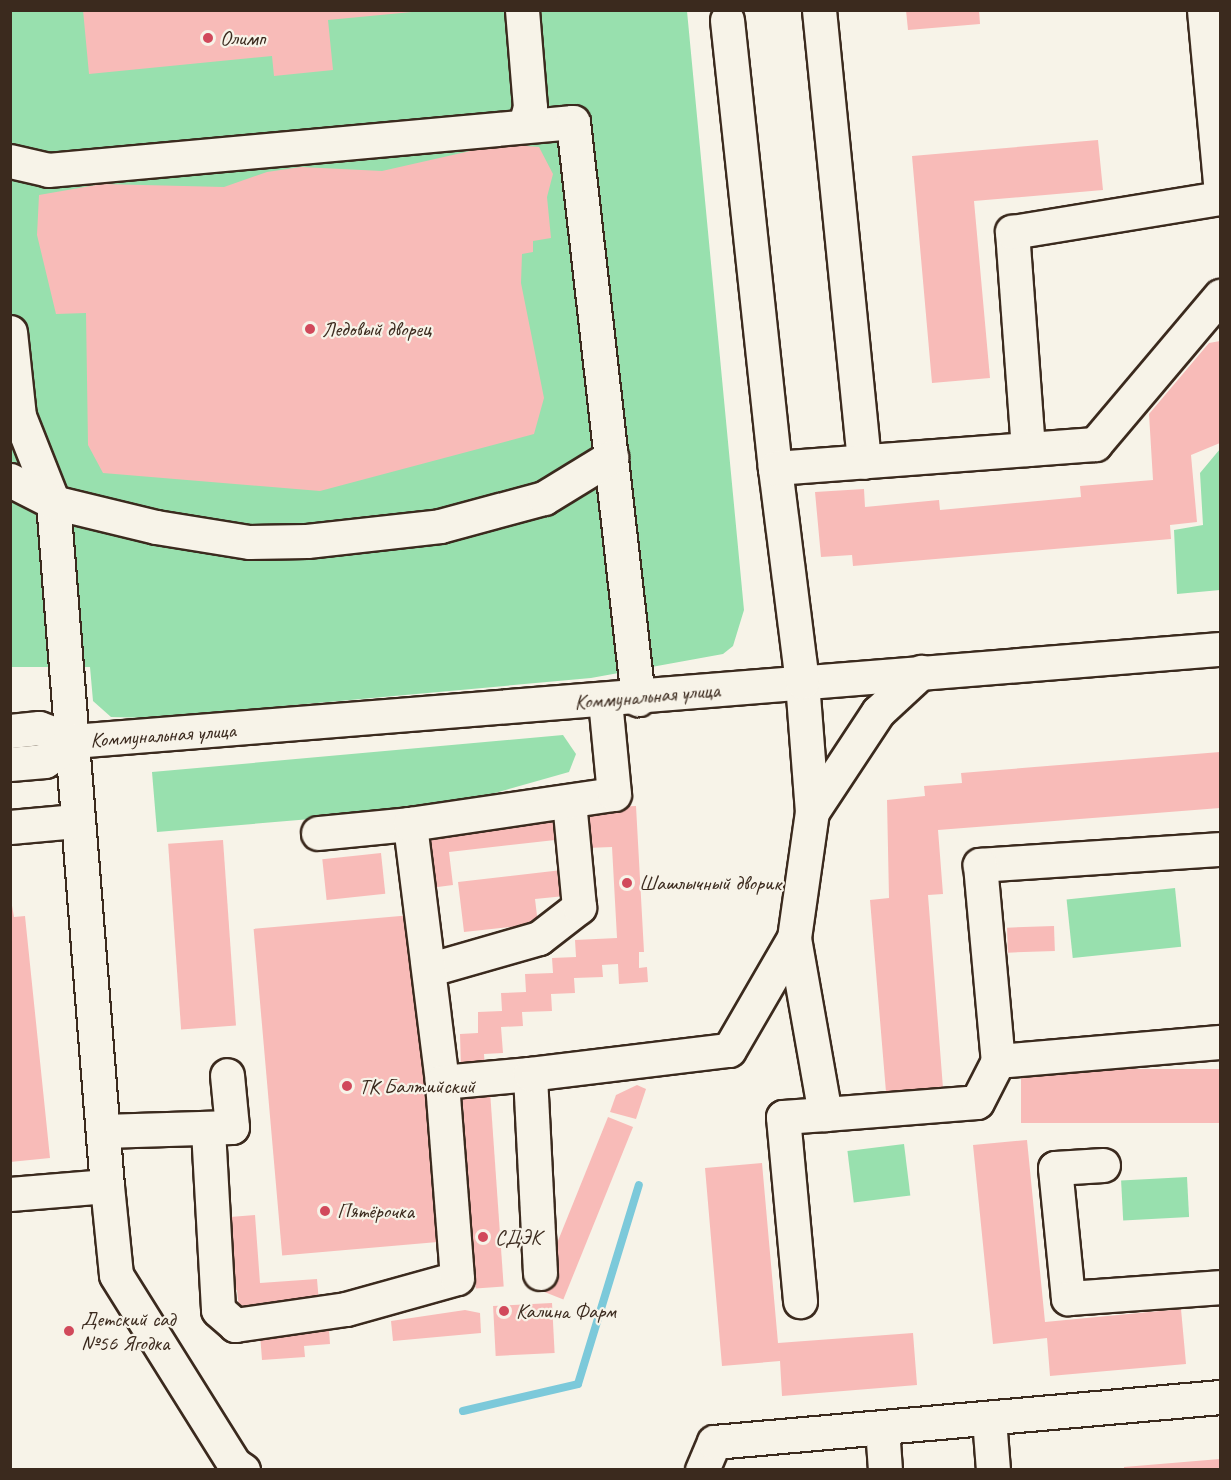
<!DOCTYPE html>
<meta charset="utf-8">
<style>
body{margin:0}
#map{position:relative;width:1231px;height:1480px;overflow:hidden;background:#f7f3e8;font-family:Caveat,sans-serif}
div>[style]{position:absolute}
.green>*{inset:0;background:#98e0ae;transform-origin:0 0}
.stream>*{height:8px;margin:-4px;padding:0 4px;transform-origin:4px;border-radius:4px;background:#7cc9da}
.building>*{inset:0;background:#f8bbb8;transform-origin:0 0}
.roads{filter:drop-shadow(2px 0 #3b2a1e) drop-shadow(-2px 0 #3b2a1e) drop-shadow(0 2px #3b2a1e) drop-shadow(0 -2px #3b2a1e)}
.minor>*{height:33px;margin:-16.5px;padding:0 16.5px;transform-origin:16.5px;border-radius:16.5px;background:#f7f3e8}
.dots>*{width:16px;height:16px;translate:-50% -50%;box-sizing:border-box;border:3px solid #f7f3e8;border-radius:50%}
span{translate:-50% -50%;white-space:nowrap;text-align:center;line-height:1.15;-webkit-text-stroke:4.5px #f7f3e8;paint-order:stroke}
.poi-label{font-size:21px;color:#3b2a1e}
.left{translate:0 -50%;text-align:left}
.street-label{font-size:21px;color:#3b2a1e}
.frame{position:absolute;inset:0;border:12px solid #3b2a1e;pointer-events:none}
</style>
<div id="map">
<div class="green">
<i style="clip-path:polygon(10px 11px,687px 11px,744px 610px,733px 646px,723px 654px,591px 678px,152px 718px,111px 717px,93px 701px,90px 667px,11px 667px)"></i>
<i style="clip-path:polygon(1220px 449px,1220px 590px,1177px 594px,1174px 530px,1203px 525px,1200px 473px)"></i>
<i style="clip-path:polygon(563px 735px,576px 754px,569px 772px,442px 808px,157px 832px,152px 772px)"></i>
<i style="left:1175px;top:888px;width:59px;height:109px;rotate:84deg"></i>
<i style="left:904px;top:1144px;width:52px;height:57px;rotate:83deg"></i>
<i style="left:1187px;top:1177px;width:40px;height:66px;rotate:87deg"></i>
</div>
<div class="stream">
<i style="left:463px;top:1411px;width:118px;rotate:-13.2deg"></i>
<i style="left:578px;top:1384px;width:208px;rotate:-73deg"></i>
</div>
<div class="building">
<i style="clip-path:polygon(83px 10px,412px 10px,412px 12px,328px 20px,333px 70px,274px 76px,272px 56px,89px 74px)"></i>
<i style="clip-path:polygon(906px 10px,979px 10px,980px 24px,908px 30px)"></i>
<i style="clip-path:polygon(1098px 140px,1103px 190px,974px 201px,990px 378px,932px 383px,912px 156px)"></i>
<i style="clip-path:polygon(501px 144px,539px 147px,553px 174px,547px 197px,551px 238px,533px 241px,533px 252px,522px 254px,521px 283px,544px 398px,534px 434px,320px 491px,103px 473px,88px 445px,86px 313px,56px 314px,37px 235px,39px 195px,102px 184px,224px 187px,267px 172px,301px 167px,382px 171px)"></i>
<i style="clip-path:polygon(1220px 341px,1220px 443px,1191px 455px,1197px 522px,1170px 525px,1171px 539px,853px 566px,852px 555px,821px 557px,815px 492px,864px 489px,865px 507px,939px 500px,940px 510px,1081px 497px,1080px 486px,1153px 480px,1149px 414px,1209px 343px)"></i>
<i style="clip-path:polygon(1220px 752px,1220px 808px,938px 830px,943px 894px,928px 895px,943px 1088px,886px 1092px,870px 900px,889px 898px,887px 800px,925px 796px,924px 786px,962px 783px,961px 773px)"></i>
<i style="clip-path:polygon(636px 806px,644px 952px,639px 952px,639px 968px,647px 967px,648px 982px,619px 984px,618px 964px,602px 965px,603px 977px,574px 978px,575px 993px,551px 994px,552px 1011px,522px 1012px,523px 1026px,501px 1027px,503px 1053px,484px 1054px,485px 1069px,461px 1070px,460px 1034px,478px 1033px,478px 1012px,502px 1011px,501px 993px,526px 992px,525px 974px,553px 973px,552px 958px,576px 957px,575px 940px,617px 938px,612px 847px,586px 848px,584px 808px)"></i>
<i style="clip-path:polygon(561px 813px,564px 839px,449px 852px,453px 885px,430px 888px,423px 829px)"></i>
<i style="left:223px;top:840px;width:186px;height:55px;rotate:86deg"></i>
<i style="left:381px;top:853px;width:41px;height:59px;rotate:84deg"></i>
<i style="clip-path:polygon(562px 870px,565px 896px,535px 899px,538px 924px,464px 932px,458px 882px)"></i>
<i style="clip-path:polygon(10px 894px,14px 917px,25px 916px,50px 1158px,10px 1162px)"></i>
<i style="left:412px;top:915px;width:328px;height:159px;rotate:85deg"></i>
<i style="left:1054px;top:926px;width:25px;height:47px;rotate:88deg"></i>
<i style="left:1220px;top:1069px;width:54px;height:199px;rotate:90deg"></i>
<i style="clip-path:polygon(637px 1085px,646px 1089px,636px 1119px,610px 1112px,616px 1095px)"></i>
<i style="left:490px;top:1091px;width:196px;height:28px;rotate:86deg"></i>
<i style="left:608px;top:1117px;width:27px;height:186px;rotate:22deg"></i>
<i style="clip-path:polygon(1027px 1140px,1045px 1322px,1181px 1309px,1186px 1364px,1050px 1376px,1047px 1338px,993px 1344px,973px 1145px)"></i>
<i style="clip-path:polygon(762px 1163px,778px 1343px,913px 1333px,917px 1385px,782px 1396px,780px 1361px,722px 1366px,705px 1168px)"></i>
<i style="clip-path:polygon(255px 1215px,260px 1283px,317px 1279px,319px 1302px,239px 1309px,237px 1290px,230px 1290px,230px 1217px)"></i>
<i style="left:552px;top:1303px;width:50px;height:59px;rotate:87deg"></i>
<i style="clip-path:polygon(465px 1310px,480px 1313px,481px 1333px,393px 1341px,391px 1321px)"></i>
<i style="clip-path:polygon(329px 1330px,330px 1344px,304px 1346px,305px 1357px,262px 1360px,260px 1334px)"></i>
<i style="clip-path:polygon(1220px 1459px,1220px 1470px,1124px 1470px,1124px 1467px)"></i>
</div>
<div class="roads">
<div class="minor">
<i style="left:522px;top:10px;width:97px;rotate:85.3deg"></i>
<i style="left:530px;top:107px;width:18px;rotate:106deg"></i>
<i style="left:819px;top:10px;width:454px;rotate:84.3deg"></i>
<i style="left:1204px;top:10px;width:173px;rotate:84.7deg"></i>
<i style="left:727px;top:20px;width:451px;rotate:83.9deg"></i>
<i style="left:10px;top:161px;width:39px;rotate:13deg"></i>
<i style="left:48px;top:170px;width:527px;rotate:-5.22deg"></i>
<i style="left:573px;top:122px;width:581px;rotate:83.57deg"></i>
<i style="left:10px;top:332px;width:84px;rotate:83.9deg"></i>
<i style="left:19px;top:416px;width:92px;rotate:68.4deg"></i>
<i style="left:53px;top:502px;width:686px;rotate:85.49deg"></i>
<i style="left:1028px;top:449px;width:218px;rotate:-94.2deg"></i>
<i style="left:1012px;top:232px;width:211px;rotate:-9.3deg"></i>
<i style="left:10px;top:480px;width:48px;rotate:27.1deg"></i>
<i style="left:53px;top:502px;width:106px;rotate:13.6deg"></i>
<i style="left:156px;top:527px;width:94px;rotate:9.2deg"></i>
<i style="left:249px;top:542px;width:58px;rotate:-1deg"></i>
<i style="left:307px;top:541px;width:134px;rotate:-6.4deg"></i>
<i style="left:440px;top:526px;width:108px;rotate:-15.1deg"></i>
<i style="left:544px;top:498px;width:79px;rotate:-31.5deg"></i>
<i style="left:10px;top:731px;width:29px;rotate:-6deg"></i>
<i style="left:39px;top:728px;width:36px;rotate:21deg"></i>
<i style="left:73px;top:741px;width:1151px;rotate:-4.59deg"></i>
<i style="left:10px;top:764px;width:35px;rotate:-5deg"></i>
<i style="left:45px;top:761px;width:34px;rotate:-36deg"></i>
<i style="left:812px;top:812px;width:120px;rotate:-56.6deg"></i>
<i style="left:878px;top:712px;width:59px;rotate:-42.9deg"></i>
<i style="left:10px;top:827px;width:66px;rotate:-5.2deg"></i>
<i style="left:318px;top:833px;width:92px;rotate:-5.6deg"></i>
<i style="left:1220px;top:849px;width:241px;rotate:176.2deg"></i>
<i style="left:980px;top:865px;width:197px;rotate:84.8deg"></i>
<i style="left:998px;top:1061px;width:223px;rotate:-4.9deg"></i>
<i style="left:794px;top:938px;width:179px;rotate:80deg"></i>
<i style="left:825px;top:1114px;width:42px;rotate:175.9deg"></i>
<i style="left:783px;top:1117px;width:185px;rotate:84.7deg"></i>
<i style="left:431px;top:969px;width:112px;rotate:-16deg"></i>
<i style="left:539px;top:938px;width:51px;rotate:-37.8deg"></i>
<i style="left:579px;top:907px;width:106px;rotate:-95.4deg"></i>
<i style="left:442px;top:1082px;width:260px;rotate:-97.1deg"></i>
<i style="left:410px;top:824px;width:206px;rotate:-8.4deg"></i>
<i style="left:614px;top:794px;width:94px;rotate:-95.5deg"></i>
<i style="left:825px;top:1114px;width:152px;rotate:-4.5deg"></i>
<i style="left:977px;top:1102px;width:46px;rotate:-62.9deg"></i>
<i style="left:208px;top:1130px;width:180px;rotate:86.8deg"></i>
<i style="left:218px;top:1310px;width:23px;rotate:41deg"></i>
<i style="left:235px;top:1325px;width:112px;rotate:-8.2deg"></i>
<i style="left:346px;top:1309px;width:115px;rotate:-15.6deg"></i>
<i style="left:457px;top:1278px;width:197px;rotate:-94.4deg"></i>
<i style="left:442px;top:1082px;width:88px;rotate:-5.2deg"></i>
<i style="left:103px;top:1131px;width:129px;rotate:-1.8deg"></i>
<i style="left:232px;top:1127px;width:52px;rotate:-95.5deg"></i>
<i style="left:1103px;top:1165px;width:48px;rotate:176.4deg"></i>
<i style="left:1055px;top:1168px;width:131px;rotate:84.3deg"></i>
<i style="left:1068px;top:1298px;width:152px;rotate:-4.1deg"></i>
<i style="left:10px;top:1194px;width:97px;rotate:-4.7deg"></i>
<i style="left:107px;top:1186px;width:89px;rotate:84.2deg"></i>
<i style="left:116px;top:1275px;width:223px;rotate:58deg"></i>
<i style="left:234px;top:1464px;width:11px;rotate:34deg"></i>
<i style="left:540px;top:1273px;width:199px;rotate:-92.9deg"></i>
<i style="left:530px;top:1074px;width:200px;rotate:-6.9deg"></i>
<i style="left:729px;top:1050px;width:129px;rotate:-59.9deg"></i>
<i style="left:794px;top:938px;width:127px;rotate:-81.9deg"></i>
<i style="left:812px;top:812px;width:130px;rotate:-94.4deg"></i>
<i style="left:802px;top:682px;width:216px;rotate:-97.2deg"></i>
<i style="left:775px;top:468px;width:321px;rotate:-4.3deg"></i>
<i style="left:1095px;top:444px;width:194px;rotate:-49.8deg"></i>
<i style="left:989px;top:1419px;width:51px;rotate:85.5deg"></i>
<i style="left:882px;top:1428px;width:42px;rotate:85.9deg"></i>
<i style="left:702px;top:1470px;width:30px;rotate:-67deg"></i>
<i style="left:714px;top:1442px;width:508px;rotate:-5.08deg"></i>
</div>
</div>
<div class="dots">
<i style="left:208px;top:38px;background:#d1495b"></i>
<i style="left:310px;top:329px;background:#d1495b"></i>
<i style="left:627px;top:883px;background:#d1495b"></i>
<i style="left:347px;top:1086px;background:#d1495b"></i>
<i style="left:325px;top:1211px;background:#d1495b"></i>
<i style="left:483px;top:1237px;background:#d1495b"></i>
<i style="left:504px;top:1311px;background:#d1495b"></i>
<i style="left:69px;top:1331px;background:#d1495b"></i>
</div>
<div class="poi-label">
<span class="left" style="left:220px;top:38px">Олимп</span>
<span class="left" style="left:322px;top:329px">Ледовый дворец</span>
<span class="left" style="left:639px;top:883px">Шашлычный дворик</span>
<span class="left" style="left:359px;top:1086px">ТК Балтийский</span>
<span class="left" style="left:337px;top:1211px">Пятёрочка</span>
<span class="left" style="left:495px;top:1237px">СДЭК</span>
<span class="left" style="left:516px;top:1311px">Калина Фарм</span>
<span class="left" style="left:81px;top:1331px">Детский сад<br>№56 Ягодка</span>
</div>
<div class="street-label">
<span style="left:647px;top:696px;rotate:-5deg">Коммунальная улица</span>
<span style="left:163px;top:735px;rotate:-4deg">Коммунальная улица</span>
</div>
<div class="frame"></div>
</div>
